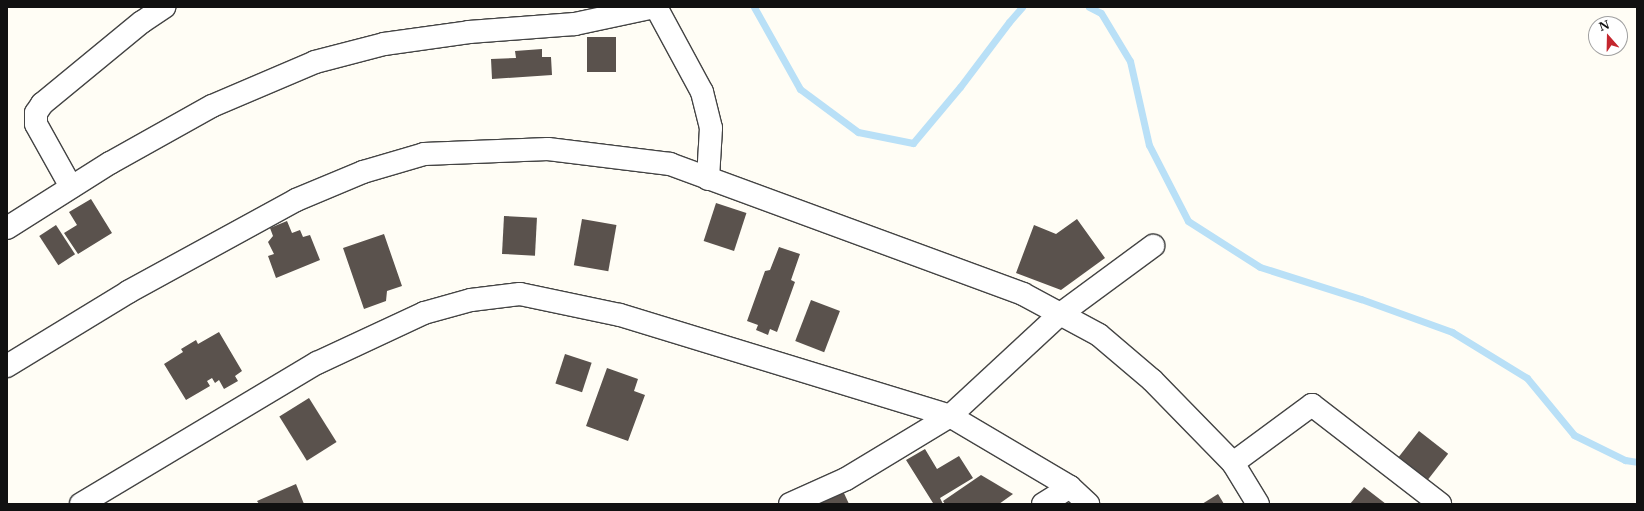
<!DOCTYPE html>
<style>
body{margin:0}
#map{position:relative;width:1644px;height:511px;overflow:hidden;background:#fffdf5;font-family:"Libre Baskerville",serif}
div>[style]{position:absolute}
.stream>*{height:7px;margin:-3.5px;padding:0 3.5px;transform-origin:3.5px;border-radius:3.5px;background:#b9e0f7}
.building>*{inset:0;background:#5a524d;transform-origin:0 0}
.roads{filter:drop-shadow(1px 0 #444) drop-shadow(-1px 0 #444) drop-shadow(0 1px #444) drop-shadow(0 -1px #444)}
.minor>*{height:22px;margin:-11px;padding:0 11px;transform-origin:11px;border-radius:11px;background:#fff}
span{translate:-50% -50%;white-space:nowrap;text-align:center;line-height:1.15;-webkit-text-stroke:4px #fff;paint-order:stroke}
.frame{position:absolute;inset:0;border:8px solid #111;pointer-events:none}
.north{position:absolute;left:1588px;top:16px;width:40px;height:40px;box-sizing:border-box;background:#fff;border:1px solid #a0a0a0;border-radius:50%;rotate:340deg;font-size:11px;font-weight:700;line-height:16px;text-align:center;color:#111}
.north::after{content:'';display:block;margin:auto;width:14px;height:18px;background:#c4262e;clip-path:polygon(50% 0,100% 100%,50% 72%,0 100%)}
</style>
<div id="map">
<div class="stream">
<i style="left:754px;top:7px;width:94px;rotate:60.7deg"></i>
<i style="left:800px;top:89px;width:72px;rotate:36.6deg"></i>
<i style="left:858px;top:132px;width:56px;rotate:11.3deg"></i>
<i style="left:913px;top:143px;width:73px;rotate:-50deg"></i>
<i style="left:960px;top:87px;width:81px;rotate:-53deg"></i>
<i style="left:1009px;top:22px;width:20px;rotate:-49deg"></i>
<i style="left:1089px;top:7px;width:13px;rotate:27deg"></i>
<i style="left:1101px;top:13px;width:56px;rotate:58.9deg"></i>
<i style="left:1130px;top:61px;width:86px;rotate:77.3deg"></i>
<i style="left:1149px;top:145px;width:85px;rotate:62.8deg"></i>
<i style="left:1188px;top:221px;width:85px;rotate:32.6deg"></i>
<i style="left:1260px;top:267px;width:106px;rotate:17.6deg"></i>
<i style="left:1361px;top:299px;width:97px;rotate:19.9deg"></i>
<i style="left:1452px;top:332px;width:88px;rotate:31.5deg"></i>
<i style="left:1527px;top:378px;width:74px;rotate:50.5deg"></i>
<i style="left:1574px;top:435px;width:57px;rotate:26.1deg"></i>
<i style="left:1625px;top:460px;width:12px;rotate:9deg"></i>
</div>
<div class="building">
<i style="left:587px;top:37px;width:29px;height:35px"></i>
<i style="clip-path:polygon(542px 49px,542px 57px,551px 57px,552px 75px,492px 79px,491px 59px,516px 58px,515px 51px)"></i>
<i style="clip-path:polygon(91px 199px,112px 233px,78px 254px,64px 233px,77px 225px,69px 212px)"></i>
<i style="left:716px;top:203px;width:32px;height:40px;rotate:18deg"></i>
<i style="left:504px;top:216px;width:33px;height:38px;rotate:3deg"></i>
<i style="left:582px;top:219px;width:35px;height:47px;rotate:10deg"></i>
<i style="clip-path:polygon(1077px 219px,1105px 258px,1061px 290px,1016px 273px,1034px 225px,1056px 234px)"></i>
<i style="clip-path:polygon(287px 221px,292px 233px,300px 230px,303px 237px,310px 235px,320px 260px,276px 278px,268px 256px,274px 254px,268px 242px,273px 236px,270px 228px)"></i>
<i style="left:56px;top:225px;width:35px;height:20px;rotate:57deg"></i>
<i style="clip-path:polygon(384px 234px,402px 286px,387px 291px,386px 301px,364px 309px,343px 248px)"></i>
<i style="clip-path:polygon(779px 247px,800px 254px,791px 280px,795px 282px,777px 332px,770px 329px,768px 335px,756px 330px,758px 325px,747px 321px,765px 271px,770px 270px)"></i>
<i style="left:811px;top:300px;width:31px;height:44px;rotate:21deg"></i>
<i style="clip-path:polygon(219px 332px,242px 371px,235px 376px,238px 381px,224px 389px,219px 380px,215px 383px,212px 378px,207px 381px,210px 386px,186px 400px,164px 364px,183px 352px,181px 349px,196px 340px,198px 344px)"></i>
<i style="left:565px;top:354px;width:28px;height:31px;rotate:18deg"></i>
<i style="clip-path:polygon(607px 368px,638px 379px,634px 391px,645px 395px,628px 441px,586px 426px)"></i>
<i style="left:309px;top:398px;width:52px;height:35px;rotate:58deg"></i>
<i style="left:1419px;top:431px;width:37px;height:40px;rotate:38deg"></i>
<i style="clip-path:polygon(925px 449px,937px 469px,959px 456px,973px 478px,940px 498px,943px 504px,931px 504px,933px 503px,906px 460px)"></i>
<i style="clip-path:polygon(981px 475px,1013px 494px,999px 504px,945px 504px,943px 501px)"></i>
<i style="clip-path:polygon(296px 484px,304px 504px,259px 504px,257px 501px)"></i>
<i style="clip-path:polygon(1364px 487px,1386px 504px,1350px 504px)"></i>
<i style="clip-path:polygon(843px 491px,849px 504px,817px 504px)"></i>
<i style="clip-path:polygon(1218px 494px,1224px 504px,1202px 504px)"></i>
</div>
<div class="roads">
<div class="minor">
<i style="left:656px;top:7px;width:97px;rotate:61.6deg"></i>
<i style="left:702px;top:92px;width:37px;rotate:76deg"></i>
<i style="left:711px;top:128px;width:51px;rotate:93.4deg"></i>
<i style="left:71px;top:187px;width:72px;rotate:-119.1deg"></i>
<i style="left:36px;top:124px;width:11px;rotate:-90deg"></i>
<i style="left:36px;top:113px;width:11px;rotate:-56deg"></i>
<i style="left:42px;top:104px;width:129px;rotate:-39.4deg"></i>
<i style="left:142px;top:22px;width:27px;rotate:-34deg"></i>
<i style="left:7px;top:228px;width:122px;rotate:-32.3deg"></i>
<i style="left:110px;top:163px;width:117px;rotate:-29.2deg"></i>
<i style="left:212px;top:106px;width:112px;rotate:-23.1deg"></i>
<i style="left:315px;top:62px;width:71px;rotate:-14.6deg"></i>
<i style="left:384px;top:44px;width:86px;rotate:-8deg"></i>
<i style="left:469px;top:32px;width:106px;rotate:-4.3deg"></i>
<i style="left:575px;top:24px;width:81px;rotate:-12.1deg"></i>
<i style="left:7px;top:366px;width:142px;rotate:-31.4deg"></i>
<i style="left:128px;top:292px;width:192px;rotate:-28.7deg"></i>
<i style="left:296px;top:200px;width:73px;rotate:-22.7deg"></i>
<i style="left:363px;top:172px;width:64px;rotate:-16.4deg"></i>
<i style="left:424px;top:154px;width:124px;rotate:-2.3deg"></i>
<i style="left:548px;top:149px;width:123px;rotate:7deg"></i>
<i style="left:670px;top:164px;width:376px;rotate:20.2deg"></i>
<i style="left:1023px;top:294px;width:86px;rotate:28.3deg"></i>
<i style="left:1099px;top:335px;width:70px;rotate:40.3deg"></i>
<i style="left:1152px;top:380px;width:116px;rotate:45.7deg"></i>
<i style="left:1233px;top:463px;width:48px;rotate:58.6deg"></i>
<i style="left:1233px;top:463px;width:98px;rotate:-36.3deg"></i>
<i style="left:1312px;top:405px;width:162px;rotate:37.7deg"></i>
<i style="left:81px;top:504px;width:275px;rotate:-30.9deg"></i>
<i style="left:317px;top:363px;width:118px;rotate:-25deg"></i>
<i style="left:424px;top:313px;width:49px;rotate:-15.5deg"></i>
<i style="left:471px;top:300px;width:49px;rotate:-7deg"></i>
<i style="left:520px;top:294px;width:102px;rotate:11.9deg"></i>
<i style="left:620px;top:315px;width:345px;rotate:17deg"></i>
<i style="left:950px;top:416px;width:139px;rotate:30.6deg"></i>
<i style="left:1070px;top:487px;width:25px;rotate:43deg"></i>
<i style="left:790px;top:504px;width:61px;rotate:-24.1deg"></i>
<i style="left:846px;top:479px;width:122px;rotate:-31.2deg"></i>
<i style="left:950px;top:416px;width:149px;rotate:-42.8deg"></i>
<i style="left:1059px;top:315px;width:117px;rotate:-36.3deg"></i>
<i style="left:1043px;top:504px;width:32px;rotate:-32deg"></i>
</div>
</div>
<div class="frame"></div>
<div class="north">N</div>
</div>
